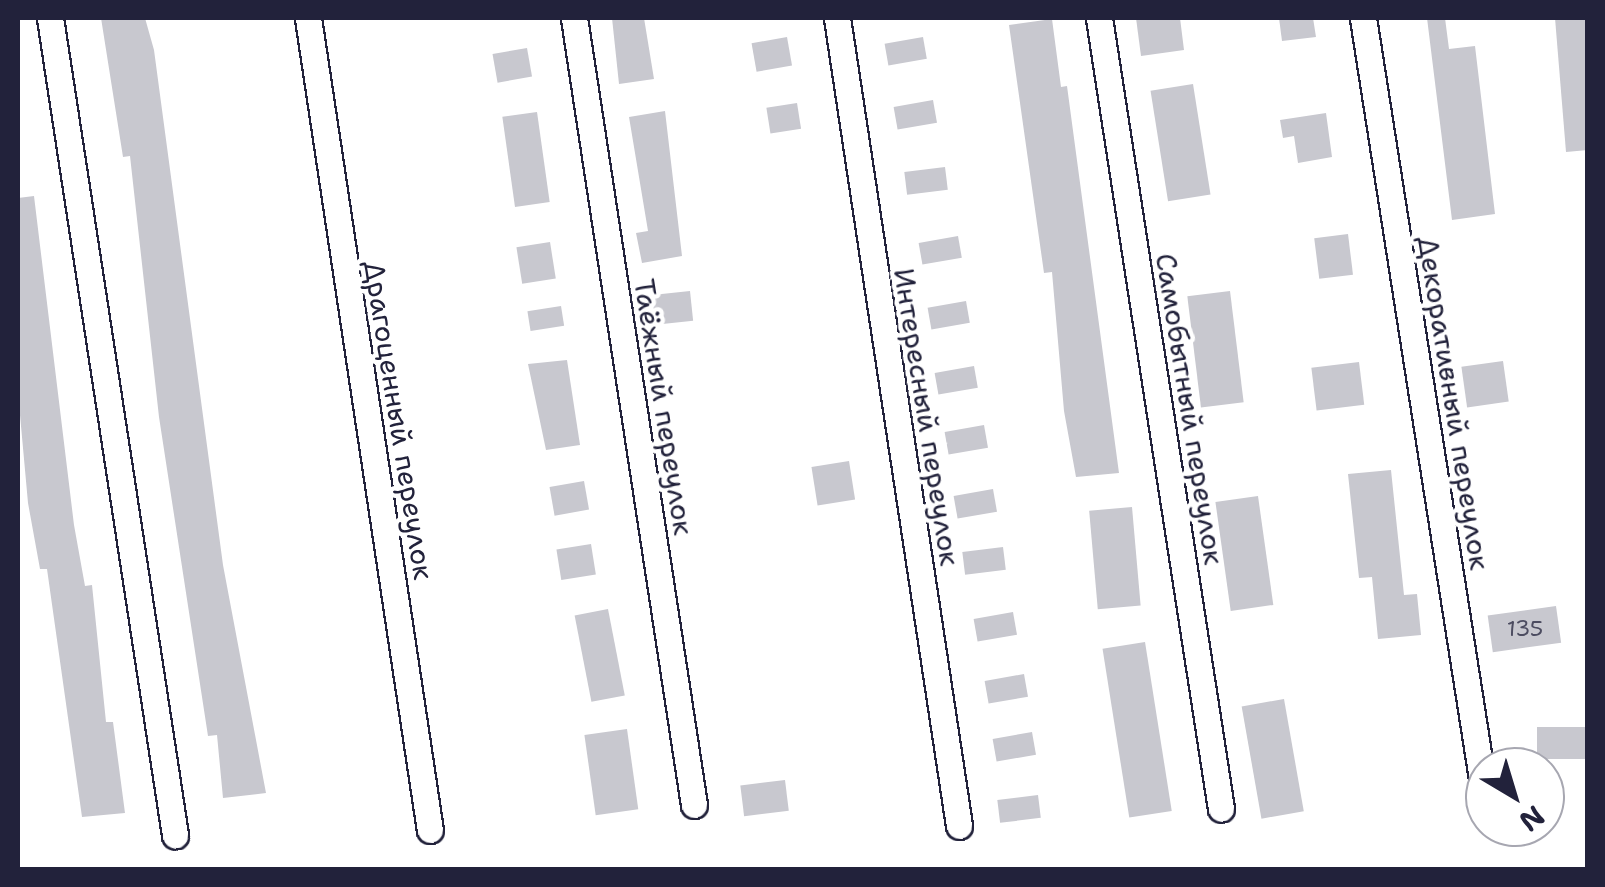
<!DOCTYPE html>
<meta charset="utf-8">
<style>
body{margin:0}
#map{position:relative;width:1605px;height:887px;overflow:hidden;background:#fff;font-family:"Shantell Sans",sans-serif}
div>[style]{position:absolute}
.building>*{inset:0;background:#c8c8cf;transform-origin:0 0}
.roads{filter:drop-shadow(2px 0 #22223b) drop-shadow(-2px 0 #22223b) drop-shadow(0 2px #22223b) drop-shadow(0 -2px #22223b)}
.minor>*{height:25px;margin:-12.5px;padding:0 12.5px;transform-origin:12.5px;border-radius:12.5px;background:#fff}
span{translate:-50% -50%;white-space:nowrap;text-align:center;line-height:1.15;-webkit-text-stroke:9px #fff;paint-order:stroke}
.number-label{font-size:22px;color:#4c4c60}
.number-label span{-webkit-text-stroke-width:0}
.street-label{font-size:28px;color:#22223b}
.frame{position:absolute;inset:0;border:20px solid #22223b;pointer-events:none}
.north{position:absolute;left:1465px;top:747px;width:100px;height:100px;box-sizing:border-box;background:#fff;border:2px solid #a7a7b1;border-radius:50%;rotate:142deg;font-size:28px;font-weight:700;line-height:40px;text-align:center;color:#22223b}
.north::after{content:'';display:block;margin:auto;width:35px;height:45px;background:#22223b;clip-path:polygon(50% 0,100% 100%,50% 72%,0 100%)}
</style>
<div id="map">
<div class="building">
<i style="clip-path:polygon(101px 18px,145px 18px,154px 50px,223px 565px,266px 793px,223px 798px,217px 735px,208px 736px,159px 417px,130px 156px,123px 157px)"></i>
<i style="clip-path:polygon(612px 18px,644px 18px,654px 79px,619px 84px)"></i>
<i style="clip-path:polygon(1136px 18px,1180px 18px,1184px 50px,1141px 56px)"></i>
<i style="clip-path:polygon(1279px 18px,1313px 18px,1316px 37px,1282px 41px)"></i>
<i style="clip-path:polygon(1427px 18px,1445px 18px,1449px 49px,1475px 46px,1495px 214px,1452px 220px)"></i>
<i style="clip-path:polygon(1555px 18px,1588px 18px,1588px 150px,1566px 152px)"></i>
<i style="clip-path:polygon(1052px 19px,1061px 87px,1067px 86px,1119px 473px,1076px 477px,1064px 411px,1052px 272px,1044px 273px,1009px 25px)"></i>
<i style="left:787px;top:37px;width:29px;height:36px;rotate:80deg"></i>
<i style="left:923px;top:37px;width:22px;height:39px;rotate:80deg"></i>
<i style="left:527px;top:48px;width:29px;height:35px;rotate:80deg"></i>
<i style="left:1193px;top:84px;width:112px;height:43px;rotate:81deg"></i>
<i style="left:933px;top:100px;width:23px;height:40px;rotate:80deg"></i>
<i style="left:797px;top:103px;width:26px;height:31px;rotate:81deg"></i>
<i style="clip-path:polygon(665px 111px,682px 256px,642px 263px,636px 233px,648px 231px,629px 117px)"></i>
<i style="left:537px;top:112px;width:91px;height:35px;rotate:82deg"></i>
<i style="clip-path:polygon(1326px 113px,1332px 157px,1298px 163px,1294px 136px,1283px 138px,1280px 120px)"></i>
<i style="left:945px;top:167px;width:23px;height:41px;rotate:83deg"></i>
<i style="clip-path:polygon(34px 196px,74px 525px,85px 586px,92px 585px,106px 722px,113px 722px,125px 813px,82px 817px,47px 569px,40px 569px,28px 503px,18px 393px,18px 198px)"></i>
<i style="left:1348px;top:234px;width:41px;height:34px;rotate:83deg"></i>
<i style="left:958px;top:236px;width:22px;height:40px;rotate:80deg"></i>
<i style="left:550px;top:242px;width:37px;height:34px;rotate:81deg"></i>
<i style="left:690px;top:291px;width:30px;height:38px;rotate:84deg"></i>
<i style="left:1230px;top:291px;width:112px;height:43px;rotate:83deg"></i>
<i style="left:966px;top:301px;width:22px;height:39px;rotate:80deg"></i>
<i style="left:561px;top:306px;width:20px;height:34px;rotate:81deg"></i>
<i style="clip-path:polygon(567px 360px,580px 445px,546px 450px,528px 364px)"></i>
<i style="left:1503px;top:361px;width:41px;height:42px;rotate:82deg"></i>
<i style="left:1359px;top:362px;width:43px;height:48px;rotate:83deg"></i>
<i style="left:974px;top:366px;width:22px;height:40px;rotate:80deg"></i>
<i style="left:984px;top:425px;width:23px;height:40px;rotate:80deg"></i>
<i style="left:849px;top:461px;width:39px;height:38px;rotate:81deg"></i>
<i style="clip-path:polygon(1391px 470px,1404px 595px,1417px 594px,1421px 635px,1378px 639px,1372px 577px,1359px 578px,1348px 474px)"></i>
<i style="left:584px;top:481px;width:29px;height:35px;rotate:80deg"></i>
<i style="left:993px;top:489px;width:23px;height:40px;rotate:80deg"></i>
<i style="left:1258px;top:496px;width:110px;height:43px;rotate:82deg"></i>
<i style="left:1132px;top:507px;width:99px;height:43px;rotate:85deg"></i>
<i style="left:591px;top:544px;width:31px;height:35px;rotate:81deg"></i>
<i style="left:1003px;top:547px;width:23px;height:41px;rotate:83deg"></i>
<i style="left:1556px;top:606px;width:37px;height:69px;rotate:82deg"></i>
<i style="left:608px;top:609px;width:88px;height:34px;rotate:79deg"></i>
<i style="left:1013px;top:612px;width:23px;height:40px;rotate:80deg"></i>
<i style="left:1145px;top:642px;width:171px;height:43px;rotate:81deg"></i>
<i style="left:1024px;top:674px;width:23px;height:40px;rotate:80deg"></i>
<i style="left:1284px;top:699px;width:114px;height:43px;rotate:80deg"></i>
<i style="left:1588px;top:727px;width:32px;height:51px;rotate:90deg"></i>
<i style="left:627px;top:729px;width:81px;height:43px;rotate:82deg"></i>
<i style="left:1032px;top:732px;width:23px;height:40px;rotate:80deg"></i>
<i style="left:785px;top:780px;width:31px;height:45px;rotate:83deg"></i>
<i style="left:1038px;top:795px;width:23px;height:41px;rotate:83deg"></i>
</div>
<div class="roads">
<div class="minor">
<i style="left:50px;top:18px;width:827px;rotate:81.3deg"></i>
<i style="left:308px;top:18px;width:821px;rotate:81.46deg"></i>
<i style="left:574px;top:18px;width:796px;rotate:81.33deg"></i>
<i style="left:837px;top:18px;width:817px;rotate:81.41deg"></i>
<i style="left:1099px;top:18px;width:800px;rotate:81.23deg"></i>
<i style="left:1363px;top:18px;width:789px;rotate:81.11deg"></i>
</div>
</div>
<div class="number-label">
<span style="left:1525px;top:629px">135</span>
</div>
<div class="street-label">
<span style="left:1454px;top:403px;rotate:81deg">Декоративный переулок</span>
<span style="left:664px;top:407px;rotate:81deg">Таёжный переулок</span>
<span style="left:1190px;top:409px;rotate:81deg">Самобытный переулок</span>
<span style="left:927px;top:417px;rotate:81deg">Интересный переулок</span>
<span style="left:399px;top:420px;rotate:81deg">Драгоценный переулок</span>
</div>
<div class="frame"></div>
<div class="north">N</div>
</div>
